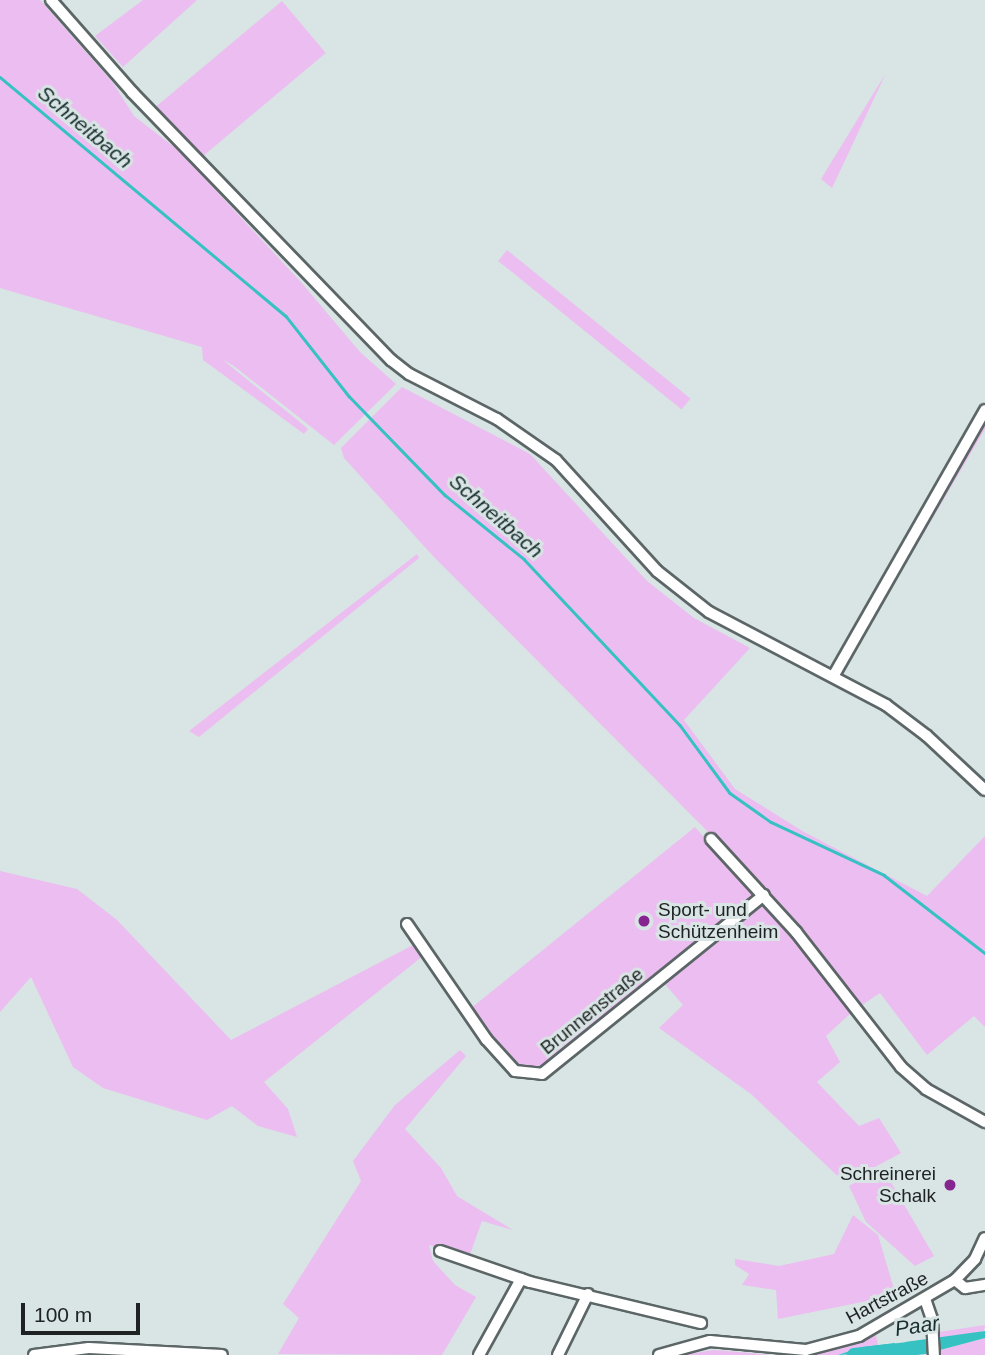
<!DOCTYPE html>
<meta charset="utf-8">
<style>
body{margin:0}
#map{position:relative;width:985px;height:1355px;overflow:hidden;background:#d9e4e4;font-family:Helvetica,sans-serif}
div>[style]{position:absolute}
.green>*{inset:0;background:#ecbdf0;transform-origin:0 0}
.water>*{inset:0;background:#36c1c2}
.stream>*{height:2.5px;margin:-1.25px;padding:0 1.25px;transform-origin:1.25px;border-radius:1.25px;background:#36c1c2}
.river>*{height:14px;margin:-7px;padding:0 7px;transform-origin:7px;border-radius:7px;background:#36c1c2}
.roads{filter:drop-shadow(2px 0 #5c6666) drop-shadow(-2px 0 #5c6666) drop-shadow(0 2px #5c6666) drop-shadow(0 -2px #5c6666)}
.street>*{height:10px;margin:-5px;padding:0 5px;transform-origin:5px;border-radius:5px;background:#fff}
.dots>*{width:19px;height:19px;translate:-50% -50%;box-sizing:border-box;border:4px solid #d9e4e4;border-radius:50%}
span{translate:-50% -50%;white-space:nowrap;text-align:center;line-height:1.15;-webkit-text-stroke:6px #d9e4e4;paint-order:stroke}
.poi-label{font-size:19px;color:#1e2222}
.left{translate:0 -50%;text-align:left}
.right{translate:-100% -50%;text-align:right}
.street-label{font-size:19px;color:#1e2222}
.water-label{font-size:21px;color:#182f2f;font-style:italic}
.scale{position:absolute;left:21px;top:1303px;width:119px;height:32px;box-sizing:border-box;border:4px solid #1e2222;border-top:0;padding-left:9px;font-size:21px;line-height:24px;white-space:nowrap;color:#1e2222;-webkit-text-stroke:5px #d9e4e4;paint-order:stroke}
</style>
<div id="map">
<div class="green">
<i style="clip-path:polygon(0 0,40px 0,113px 83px,134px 116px,178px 150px,300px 281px,360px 352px,396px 384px,334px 445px,234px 366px,223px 360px,301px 423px,308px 429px,304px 434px,203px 360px,202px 347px,0 288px)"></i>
<i style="clip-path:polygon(143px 0,197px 0,123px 67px,95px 36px)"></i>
<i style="left:282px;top:1px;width:68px;height:167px;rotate:50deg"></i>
<i style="clip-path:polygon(886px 73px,832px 188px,821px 179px)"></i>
<i style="left:507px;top:250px;width:236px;height:14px;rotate:39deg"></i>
<i style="clip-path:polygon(402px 387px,530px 454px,647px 581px,694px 618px,750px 648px,684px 720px,735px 789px,804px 832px,927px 896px,985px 836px,985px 1027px,974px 1016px,927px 1055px,880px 993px,859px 1007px,767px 891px,433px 556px,344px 458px,341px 448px)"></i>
<i style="clip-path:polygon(985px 415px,985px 429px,844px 669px,943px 494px)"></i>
<i style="clip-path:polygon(417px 554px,419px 558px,199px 737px,189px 731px)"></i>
<i style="clip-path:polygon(695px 827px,755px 896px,542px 1069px,517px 1067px,470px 1009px)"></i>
<i style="clip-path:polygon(0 871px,77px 889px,117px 920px,231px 1040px,415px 944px,423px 956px,264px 1082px,288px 1109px,297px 1137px,258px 1126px,232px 1106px,207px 1120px,103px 1088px,73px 1067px,31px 977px,0 1012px)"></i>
<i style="clip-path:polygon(759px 904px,769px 904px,853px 1011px,826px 1036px,840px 1062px,817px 1082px,859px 1126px,879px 1118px,901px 1153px,845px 1183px,751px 1094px,659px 1028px,683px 1005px,665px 984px)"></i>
<i style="clip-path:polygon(460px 1050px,466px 1056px,405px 1129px,441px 1168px,457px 1196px,513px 1230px,482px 1221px,469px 1257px,429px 1245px,433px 1261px,455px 1285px,476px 1297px,442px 1355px,278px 1354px,299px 1318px,283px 1304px,361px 1181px,353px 1161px,395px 1105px)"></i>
<i style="clip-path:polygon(882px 1167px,934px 1256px,915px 1266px,866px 1222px,849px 1186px)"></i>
<i style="clip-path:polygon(853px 1215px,878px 1235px,894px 1289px,887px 1297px,778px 1319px,776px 1290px,742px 1285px,749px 1274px,735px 1265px,735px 1259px,779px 1266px,834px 1254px)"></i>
<i style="clip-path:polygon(985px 1325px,984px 1331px,940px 1339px,939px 1332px)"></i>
<i style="clip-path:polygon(875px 1331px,878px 1345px,838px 1355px,807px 1355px)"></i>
<i style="clip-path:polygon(985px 1338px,985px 1355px,940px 1355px,940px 1350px)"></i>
<i style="clip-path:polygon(714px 1350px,751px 1353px,769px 1355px,682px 1355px)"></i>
</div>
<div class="water">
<i style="clip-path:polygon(985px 1331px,985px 1338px,940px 1350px,906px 1351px,905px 1342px)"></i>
<i style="clip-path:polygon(895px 1343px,895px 1352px,838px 1355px,862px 1347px)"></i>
</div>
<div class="stream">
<i style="left:0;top:77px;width:373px;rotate:39.9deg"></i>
<i style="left:286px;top:316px;width:102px;rotate:51.8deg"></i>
<i style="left:349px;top:396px;width:138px;rotate:45.9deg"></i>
<i style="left:445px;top:495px;width:102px;rotate:39deg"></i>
<i style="left:524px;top:559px;width:228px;rotate:46.8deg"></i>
<i style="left:680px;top:725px;width:84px;rotate:53.7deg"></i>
<i style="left:730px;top:793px;width:50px;rotate:35.3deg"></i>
<i style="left:771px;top:822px;width:125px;rotate:25.1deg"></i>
<i style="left:884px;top:875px;width:128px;rotate:37.7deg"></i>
</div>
<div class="river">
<i style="left:854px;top:1355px;width:71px;rotate:-6.4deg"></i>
</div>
<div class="roads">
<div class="street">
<i style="left:51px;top:0;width:123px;rotate:48.6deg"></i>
<i style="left:132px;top:92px;width:373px;rotate:46deg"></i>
<i style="left:391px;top:360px;width:23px;rotate:38deg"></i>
<i style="left:409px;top:374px;width:99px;rotate:27.1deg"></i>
<i style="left:497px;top:419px;width:72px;rotate:34.8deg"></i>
<i style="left:556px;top:460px;width:150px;rotate:47.7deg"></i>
<i style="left:657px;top:571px;width:66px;rotate:38.3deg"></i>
<i style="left:709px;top:612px;width:200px;rotate:27.7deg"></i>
<i style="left:886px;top:705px;width:51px;rotate:37.1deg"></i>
<i style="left:927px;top:736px;width:79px;rotate:43deg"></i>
<i style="left:834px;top:675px;width:305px;rotate:-60.3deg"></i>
<i style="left:711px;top:839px;width:126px;rotate:47.6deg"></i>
<i style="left:796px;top:932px;width:171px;rotate:52.1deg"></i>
<i style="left:901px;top:1067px;width:33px;rotate:41deg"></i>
<i style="left:926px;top:1089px;width:68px;rotate:29.2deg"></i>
<i style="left:407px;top:924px;width:140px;rotate:55.5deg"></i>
<i style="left:486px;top:1039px;width:43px;rotate:47.8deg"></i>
<i style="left:515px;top:1071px;width:27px;rotate:6deg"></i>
<i style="left:542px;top:1074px;width:285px;rotate:-38.9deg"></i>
<i style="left:440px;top:1251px;width:95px;rotate:19deg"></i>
<i style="left:530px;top:1282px;width:176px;rotate:13.5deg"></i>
<i style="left:955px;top:1280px;width:13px;rotate:39deg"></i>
<i style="left:965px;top:1288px;width:20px;rotate:-9deg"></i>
<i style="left:925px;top:1299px;width:21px;rotate:71deg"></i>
<i style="left:932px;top:1319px;width:36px;rotate:87deg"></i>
<i style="left:34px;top:1355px;width:55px;rotate:-7.3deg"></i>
<i style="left:89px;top:1348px;width:133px;rotate:3deg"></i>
<i style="left:479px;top:1355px;width:87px;rotate:-61.1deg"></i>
<i style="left:558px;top:1355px;width:68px;rotate:-63.8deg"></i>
<i style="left:659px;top:1355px;width:53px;rotate:-15.4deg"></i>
<i style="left:710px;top:1341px;width:96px;rotate:5.4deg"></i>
<i style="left:806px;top:1350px;width:55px;rotate:-14.8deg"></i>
<i style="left:859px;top:1336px;width:111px;rotate:-30.3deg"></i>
<i style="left:955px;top:1280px;width:29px;rotate:-46deg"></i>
<i style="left:975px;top:1259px;width:23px;rotate:-65deg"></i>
</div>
</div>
<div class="dots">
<i style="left:644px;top:921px;background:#85258f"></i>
<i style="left:950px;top:1185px;background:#85258f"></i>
</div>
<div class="poi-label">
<span class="left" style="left:658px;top:921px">Sport- und<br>Schützenheim</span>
<span class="right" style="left:936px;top:1185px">Schreinerei<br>Schalk</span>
</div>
<div class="street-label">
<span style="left:592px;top:1011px;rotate:-39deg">Brunnenstraße</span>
<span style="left:887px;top:1298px;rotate:-28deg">Hartstraße</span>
</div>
<div class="water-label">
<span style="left:85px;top:127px;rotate:40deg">Schneitbach</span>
<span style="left:496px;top:516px;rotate:41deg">Schneitbach</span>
<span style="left:917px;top:1326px;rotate:-8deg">Paar</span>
</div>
<div class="scale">100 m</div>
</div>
